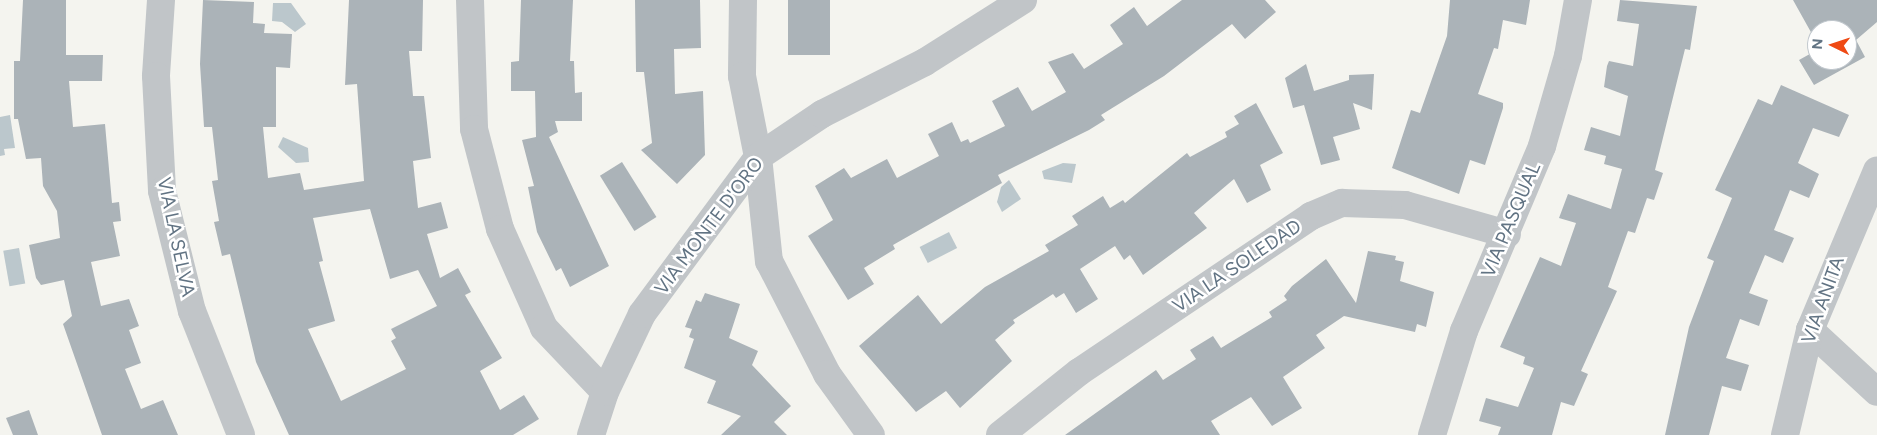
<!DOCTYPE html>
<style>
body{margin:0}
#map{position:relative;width:1877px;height:435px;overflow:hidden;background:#f4f4ef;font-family:Figtree,sans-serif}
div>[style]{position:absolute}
.water>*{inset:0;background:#bbc7cc;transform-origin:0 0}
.building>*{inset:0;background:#abb3b8;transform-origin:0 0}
.minor>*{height:28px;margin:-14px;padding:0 14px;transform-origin:14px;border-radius:14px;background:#c1c5c8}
span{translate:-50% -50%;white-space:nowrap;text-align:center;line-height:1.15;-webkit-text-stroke:5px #fff;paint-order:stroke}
.street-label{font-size:19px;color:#617383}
.north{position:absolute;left:1807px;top:20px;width:50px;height:50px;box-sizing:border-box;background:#fff;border:1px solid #c0c7cd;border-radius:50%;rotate:274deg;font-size:14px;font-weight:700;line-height:20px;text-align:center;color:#617383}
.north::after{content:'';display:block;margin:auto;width:18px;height:22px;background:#ef4a14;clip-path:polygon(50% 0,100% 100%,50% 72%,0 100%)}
</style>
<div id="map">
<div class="water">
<i style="clip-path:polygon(273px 3px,291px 3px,306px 24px,295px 32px,282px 22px,272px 21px)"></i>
<i style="clip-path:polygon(10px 115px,15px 148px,4px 149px,5px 155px,0 156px,0 117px)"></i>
<i style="clip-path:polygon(283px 137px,308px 148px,309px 162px,296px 163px,278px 147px)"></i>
<i style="clip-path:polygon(1063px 163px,1076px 164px,1072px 183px,1044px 179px,1042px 171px)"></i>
<i style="clip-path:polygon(1009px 180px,1021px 199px,1002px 212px,997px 202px,1001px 187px)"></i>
<i style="left:949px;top:232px;width:18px;height:33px;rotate:63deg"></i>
<i style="left:19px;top:248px;width:36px;height:16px;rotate:80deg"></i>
</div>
<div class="building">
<i style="clip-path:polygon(23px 0,66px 0,66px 55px,103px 55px,102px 81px,69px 81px,73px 127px,105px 124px,112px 203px,119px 202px,121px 221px,113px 222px,120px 256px,91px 262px,101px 306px,129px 299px,139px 326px,129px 330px,141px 363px,125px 369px,141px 409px,163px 400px,178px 435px,102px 435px,63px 324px,72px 316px,64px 280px,41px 285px,36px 278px,29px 245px,60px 238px,57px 211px,43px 186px,41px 158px,26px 159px,18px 119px,14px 119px,14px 61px,20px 61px)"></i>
<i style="clip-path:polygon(evenodd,203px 0,254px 2px,253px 23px,265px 24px,264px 33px,292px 34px,290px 68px,276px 67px,276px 127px,263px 127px,268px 178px,300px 173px,304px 190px,364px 181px,357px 84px,345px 85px,349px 0,423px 0,422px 51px,409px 51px,413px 96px,424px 96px,431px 158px,413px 161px,418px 208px,441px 202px,448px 228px,427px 234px,440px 278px,458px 268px,471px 292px,465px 295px,502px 358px,480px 371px,500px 410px,524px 395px,539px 419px,513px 435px,289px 435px,256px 362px,230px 254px,222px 256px,214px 222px,219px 221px,212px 181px,218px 180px,212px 127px,204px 127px,200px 64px,203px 0,370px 209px,390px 279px,418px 270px,437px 306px,391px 329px,396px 338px,391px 341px,406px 369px,341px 401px,308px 329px,335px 321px,319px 262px,323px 261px,313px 218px,370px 209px)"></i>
<i style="clip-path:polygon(521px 0,573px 0,570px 61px,574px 61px,575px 93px,582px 92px,582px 121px,555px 121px,558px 132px,549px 137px,609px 266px,570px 287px,561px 268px,556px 271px,537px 232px,528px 187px,534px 186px,522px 140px,536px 137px,535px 91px,511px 91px,511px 62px,519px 61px)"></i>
<i style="clip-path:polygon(635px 0,700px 0,701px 48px,674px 49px,675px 94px,703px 91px,705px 155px,677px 184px,641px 150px,652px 143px,644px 72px,636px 72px)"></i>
<i style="left:788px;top:0;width:42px;height:55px"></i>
<i style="clip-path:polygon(1182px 0,1265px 0,1276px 12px,1245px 39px,1232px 24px,1164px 76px,1101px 115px,1105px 120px,1089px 130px,998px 175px,1002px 183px,893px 245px,895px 249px,864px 268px,874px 284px,848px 300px,808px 236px,833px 220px,815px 186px,844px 168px,851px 178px,887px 159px,897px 178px,939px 156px,928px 134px,952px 122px,961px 142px,968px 139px,970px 143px,1005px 126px,992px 101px,1018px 87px,1032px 111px,1066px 92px,1048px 62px,1073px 53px,1084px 69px,1123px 44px,1110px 25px,1134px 7px,1147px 26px)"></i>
<i style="clip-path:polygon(1450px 0,1530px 0,1526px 25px,1503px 20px,1498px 49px,1494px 48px,1478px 94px,1503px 103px,1503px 108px,1485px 165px,1470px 160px,1459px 194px,1392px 168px,1411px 110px,1420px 113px,1447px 36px)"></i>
<i style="clip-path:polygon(1620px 0,1697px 6px,1690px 50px,1685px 49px,1655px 170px,1663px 173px,1654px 200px,1647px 198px,1635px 233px,1628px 231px,1608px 287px,1617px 291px,1581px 371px,1588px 374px,1574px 406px,1561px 402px,1552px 435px,1498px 435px,1501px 427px,1479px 421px,1486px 398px,1518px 407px,1534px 368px,1523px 364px,1525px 357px,1500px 347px,1540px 257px,1561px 266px,1576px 223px,1559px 218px,1568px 194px,1611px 209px,1622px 169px,1604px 164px,1606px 156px,1584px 150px,1591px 127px,1620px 136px,1628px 96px,1604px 87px,1607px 66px,1609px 61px,1633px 66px,1639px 24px,1617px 21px)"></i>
<i style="clip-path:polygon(1793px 0,1877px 0,1877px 22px,1856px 40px,1865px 57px,1814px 85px,1799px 60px,1817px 50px,1817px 60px,1847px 60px,1847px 30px,1817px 30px,1817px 43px)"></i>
<i style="clip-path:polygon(1306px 64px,1314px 91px,1349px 80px,1349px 75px,1374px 74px,1372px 110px,1353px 103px,1360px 129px,1333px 137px,1340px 160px,1321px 165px,1304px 105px,1293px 108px,1285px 78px)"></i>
<i style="clip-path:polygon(1781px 85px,1849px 115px,1839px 137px,1813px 128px,1798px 163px,1819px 174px,1809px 198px,1790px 190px,1774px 230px,1794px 238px,1783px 263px,1765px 255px,1749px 293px,1768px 300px,1759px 326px,1740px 319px,1726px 358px,1749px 365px,1741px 391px,1722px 386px,1709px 435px,1665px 435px,1689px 327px,1714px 261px,1707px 258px,1732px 198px,1715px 190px,1758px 99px,1772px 105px)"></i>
<i style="clip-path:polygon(1256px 103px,1283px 153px,1260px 165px,1271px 190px,1247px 203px,1234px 179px,1194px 213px,1207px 228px,1143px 275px,1130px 255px,1124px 260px,1115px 246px,1080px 269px,1098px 299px,1076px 313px,1064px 293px,1056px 298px,1053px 294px,1013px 320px,1015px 323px,995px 340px,1012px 361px,960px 408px,946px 391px,916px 412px,859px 346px,918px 295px,941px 324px,985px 287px,1049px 251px,1045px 245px,1078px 225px,1072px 216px,1103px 196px,1110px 208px,1123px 200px,1125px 203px,1187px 153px,1190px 157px,1227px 137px,1225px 132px,1239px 124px,1234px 116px)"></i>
<i style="left:622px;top:162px;width:65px;height:26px;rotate:58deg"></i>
<i style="clip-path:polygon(1368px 251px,1396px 256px,1395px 260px,1404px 262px,1400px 281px,1434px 292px,1426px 327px,1417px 324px,1415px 332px,1344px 316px,1316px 335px,1325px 348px,1283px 377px,1302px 408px,1272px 426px,1251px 397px,1211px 421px,1220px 435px,1065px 435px,1156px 370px,1163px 380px,1196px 359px,1190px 350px,1213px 336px,1221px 348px,1272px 317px,1269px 312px,1287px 300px,1284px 296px,1292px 286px,1326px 259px,1356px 303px)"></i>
<i style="clip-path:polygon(705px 293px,740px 304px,729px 338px,758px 351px,752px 365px,791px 406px,774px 422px,787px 435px,721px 435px,741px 416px,707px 403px,716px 381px,684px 368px,694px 339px,689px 337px,692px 329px,685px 327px,696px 300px,701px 302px)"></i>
<i style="clip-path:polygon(29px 410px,38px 435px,13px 435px,6px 418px)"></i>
</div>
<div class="minor">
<i style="left:161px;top:0;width:76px;rotate:93.8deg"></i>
<i style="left:156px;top:76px;width:115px;rotate:87deg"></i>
<i style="left:162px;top:191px;width:124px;rotate:76deg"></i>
<i style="left:192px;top:311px;width:133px;rotate:68.4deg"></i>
<i style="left:470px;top:0;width:129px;rotate:88.2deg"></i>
<i style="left:474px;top:129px;width:103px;rotate:75.4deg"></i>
<i style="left:500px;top:229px;width:108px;rotate:66deg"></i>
<i style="left:544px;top:328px;width:88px;rotate:46.4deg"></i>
<i style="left:743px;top:0;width:76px;rotate:90.8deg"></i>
<i style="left:742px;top:76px;width:83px;rotate:78.8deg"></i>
<i style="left:758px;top:157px;width:105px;rotate:84deg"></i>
<i style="left:769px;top:261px;width:127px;rotate:62.8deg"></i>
<i style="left:827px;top:374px;width:75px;rotate:54.2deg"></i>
<i style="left:1810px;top:330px;width:91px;rotate:42.8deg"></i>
<i style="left:591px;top:435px;width:45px;rotate:-72deg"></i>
<i style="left:605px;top:392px;width:86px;rotate:-64.6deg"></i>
<i style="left:642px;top:314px;width:195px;rotate:-53.5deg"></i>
<i style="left:758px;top:157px;width:77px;rotate:-33.9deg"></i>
<i style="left:822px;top:114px;width:115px;rotate:-26.8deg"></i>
<i style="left:925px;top:62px;width:116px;rotate:-32.3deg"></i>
<i style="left:1000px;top:435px;width:101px;rotate:-38.6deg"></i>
<i style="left:1079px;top:372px;width:280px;rotate:-33.9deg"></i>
<i style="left:1311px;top:216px;width:34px;rotate:-23deg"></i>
<i style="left:1342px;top:203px;width:63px;rotate:1.8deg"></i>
<i style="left:1405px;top:205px;width:106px;rotate:15.9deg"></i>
<i style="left:1432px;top:435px;width:109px;rotate:-72.9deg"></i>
<i style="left:1464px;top:331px;width:201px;rotate:-67.1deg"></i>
<i style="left:1542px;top:146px;width:94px;rotate:-73.9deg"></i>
<i style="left:1568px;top:56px;width:57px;rotate:-79.9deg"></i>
<i style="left:1785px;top:435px;width:108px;rotate:-76.6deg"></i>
<i style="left:1810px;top:330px;width:173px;rotate:-67.2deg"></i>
</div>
<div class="street-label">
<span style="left:1511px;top:220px;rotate:-67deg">VIA PASQUAL</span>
<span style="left:709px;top:226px;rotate:-53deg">VIA MONTE D'ORO</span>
<span style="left:176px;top:237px;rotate:78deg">VIA LA SELVA</span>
<span style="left:1237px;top:266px;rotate:-34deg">VIA LA SOLEDAD</span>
<span style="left:1823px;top:300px;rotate:-70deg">VIA ANITA</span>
</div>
<div class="north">N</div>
</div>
